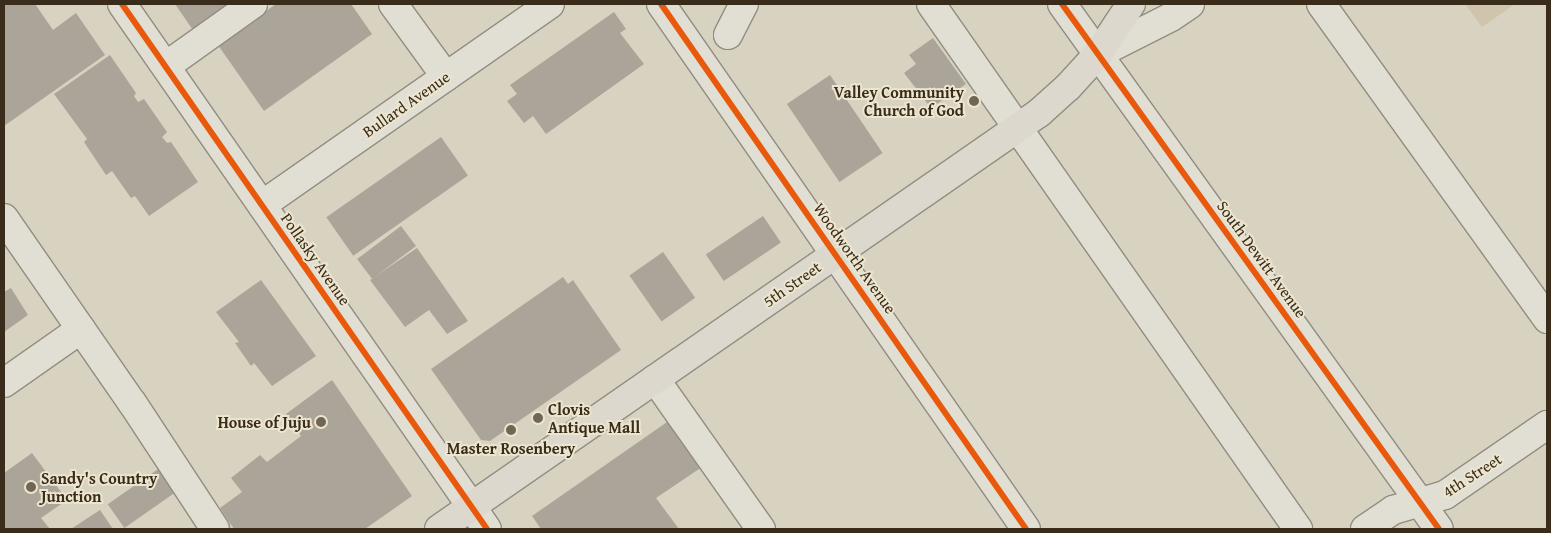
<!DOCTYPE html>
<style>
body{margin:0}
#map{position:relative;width:1551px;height:533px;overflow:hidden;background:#d8d2c0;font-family:"Gentium Book Plus",serif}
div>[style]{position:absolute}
.green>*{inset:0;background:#cec5ac}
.building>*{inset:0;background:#aaa598;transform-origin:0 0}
.roads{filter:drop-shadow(1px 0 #928d80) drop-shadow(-1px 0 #928d80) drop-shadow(0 1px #928d80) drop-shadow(0 -1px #928d80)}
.minor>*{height:28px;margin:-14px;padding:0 14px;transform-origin:14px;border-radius:14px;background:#e1ded4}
.major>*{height:28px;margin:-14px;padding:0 14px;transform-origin:14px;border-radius:14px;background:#dcd8ce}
.cycleway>*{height:6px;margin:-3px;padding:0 3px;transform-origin:3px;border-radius:3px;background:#e8590c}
.dots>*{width:14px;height:14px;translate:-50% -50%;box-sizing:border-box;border:2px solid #ece5cf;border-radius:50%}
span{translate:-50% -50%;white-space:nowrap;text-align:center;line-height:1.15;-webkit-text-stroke:4px #ece5cf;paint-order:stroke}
.poi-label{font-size:16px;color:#392c1a;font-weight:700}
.right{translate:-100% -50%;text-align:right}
.left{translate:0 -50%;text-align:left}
.street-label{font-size:16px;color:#392c1a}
.frame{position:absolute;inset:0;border:5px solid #392c1a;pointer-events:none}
</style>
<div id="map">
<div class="green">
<i style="clip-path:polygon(1465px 4px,1515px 4px,1482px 27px)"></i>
</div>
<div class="building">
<i style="clip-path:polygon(4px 4px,35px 4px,53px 30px,76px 13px,105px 55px,4px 126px)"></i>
<i style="clip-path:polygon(175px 4px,231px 4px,193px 30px)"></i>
<i style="clip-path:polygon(276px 4px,351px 4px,372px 34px,264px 111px,218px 45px)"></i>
<i style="clip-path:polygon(614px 12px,626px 29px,620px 33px,644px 64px,546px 134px,533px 116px,524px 123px,507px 101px,517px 94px,510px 85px)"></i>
<i style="clip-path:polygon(933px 38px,966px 84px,931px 108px,904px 73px,916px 64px,909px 55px)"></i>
<i style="clip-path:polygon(110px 55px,136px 93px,134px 96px,138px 102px,144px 99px,167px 132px,162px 137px,167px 143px,171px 142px,198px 182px,149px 216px,135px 196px,131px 198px,112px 171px,106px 175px,84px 142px,87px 139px,54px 94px)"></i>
<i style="left:830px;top:75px;width:94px;height:52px;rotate:56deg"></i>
<i style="left:441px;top:137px;width:47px;height:140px;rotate:55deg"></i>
<i style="left:763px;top:216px;width:32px;height:69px;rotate:56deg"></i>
<i style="left:401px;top:226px;width:25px;height:55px;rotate:53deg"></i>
<i style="clip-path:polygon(417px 248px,468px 321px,447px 334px,429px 310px,405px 327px,370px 280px)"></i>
<i style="left:663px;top:252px;width:56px;height:41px;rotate:55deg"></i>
<i style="clip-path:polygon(563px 277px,568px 284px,573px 280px,621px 350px,490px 441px,481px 440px,431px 369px)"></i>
<i style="clip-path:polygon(261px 280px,316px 356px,272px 386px,254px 363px,251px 366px,235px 343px,239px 342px,216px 312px)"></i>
<i style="clip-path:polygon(11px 288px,28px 315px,4px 332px,4px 292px)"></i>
<i style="clip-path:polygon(332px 380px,412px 496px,365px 529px,234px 529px,220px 508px,242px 492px,231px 478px,260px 455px,267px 462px,301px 436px,286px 414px)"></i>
<i style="clip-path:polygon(670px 420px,702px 467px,656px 498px,679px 529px,541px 529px,532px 516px)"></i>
<i style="clip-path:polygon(32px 453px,67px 500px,41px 518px,50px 529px,4px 529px,4px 473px)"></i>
<i style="left:161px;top:467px;width:29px;height:65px;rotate:55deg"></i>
<i style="clip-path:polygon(100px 510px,113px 529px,71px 529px,77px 525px)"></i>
</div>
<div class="roads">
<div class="minor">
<i style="left:122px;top:4px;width:639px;rotate:55.19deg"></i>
<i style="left:393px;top:4px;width:90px;rotate:54deg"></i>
<i style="left:661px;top:4px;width:639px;rotate:55.19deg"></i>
<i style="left:931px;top:4px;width:641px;rotate:55.04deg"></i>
<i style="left:1062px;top:4px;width:646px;rotate:54.32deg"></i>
<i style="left:1321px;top:4px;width:388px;rotate:54.3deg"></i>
<i style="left:728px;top:35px;width:35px;rotate:-63deg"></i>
<i style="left:1098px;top:54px;width:82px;rotate:-26.9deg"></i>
<i style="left:1171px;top:17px;width:23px;rotate:-34deg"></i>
<i style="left:166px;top:66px;width:107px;rotate:-35.5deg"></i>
<i style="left:262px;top:205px;width:351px;rotate:-34.9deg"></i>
<i style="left:4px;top:218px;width:226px;rotate:55.3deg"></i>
<i style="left:133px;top:404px;width:149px;rotate:56.7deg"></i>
<i style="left:655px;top:379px;width:184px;rotate:54.8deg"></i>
<i style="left:4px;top:383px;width:94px;rotate:-35deg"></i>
<i style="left:1365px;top:529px;width:34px;rotate:-34deg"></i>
<i style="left:1393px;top:510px;width:54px;rotate:-16.1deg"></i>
<i style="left:1445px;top:495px;width:124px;rotate:-34.5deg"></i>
</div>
<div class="major">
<i style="left:439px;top:529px;width:730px;rotate:-34.73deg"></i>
<i style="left:1039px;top:113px;width:39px;rotate:-42deg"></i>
<i style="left:1068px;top:87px;width:45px;rotate:-47.7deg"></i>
<i style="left:1098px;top:54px;width:60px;rotate:-56.6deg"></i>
</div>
</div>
<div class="cycleway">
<i style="left:122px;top:4px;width:639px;rotate:55.19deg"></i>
<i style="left:661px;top:4px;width:639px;rotate:55.19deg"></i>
<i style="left:1062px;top:4px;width:646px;rotate:54.32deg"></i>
</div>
<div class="dots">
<i style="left:974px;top:101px;background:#716654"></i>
<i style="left:538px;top:418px;background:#716654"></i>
<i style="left:321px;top:422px;background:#716654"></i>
<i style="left:511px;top:430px;background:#716654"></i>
<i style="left:31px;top:487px;background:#716654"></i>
</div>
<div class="poi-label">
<span class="right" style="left:964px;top:101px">Valley Community<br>Church of God</span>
<span class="left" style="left:548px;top:418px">Clovis<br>Antique Mall</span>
<span class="right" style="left:311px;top:422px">House of Juju</span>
<span style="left:511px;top:448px">Master Rosenbery</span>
<span class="left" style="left:41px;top:487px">Sandy's Country<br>Junction</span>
</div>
<div class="street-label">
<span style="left:406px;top:104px;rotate:-35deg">Bullard Avenue</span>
<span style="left:855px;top:258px;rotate:55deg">Woodworth Avenue</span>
<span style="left:316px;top:259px;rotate:55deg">Pollasky Avenue</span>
<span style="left:1262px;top:259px;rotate:54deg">South Dewitt Avenue</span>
<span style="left:792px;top:284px;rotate:-35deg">5th Street</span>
<span style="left:1472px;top:475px;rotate:-33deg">4th Street</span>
</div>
<div class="frame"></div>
</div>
